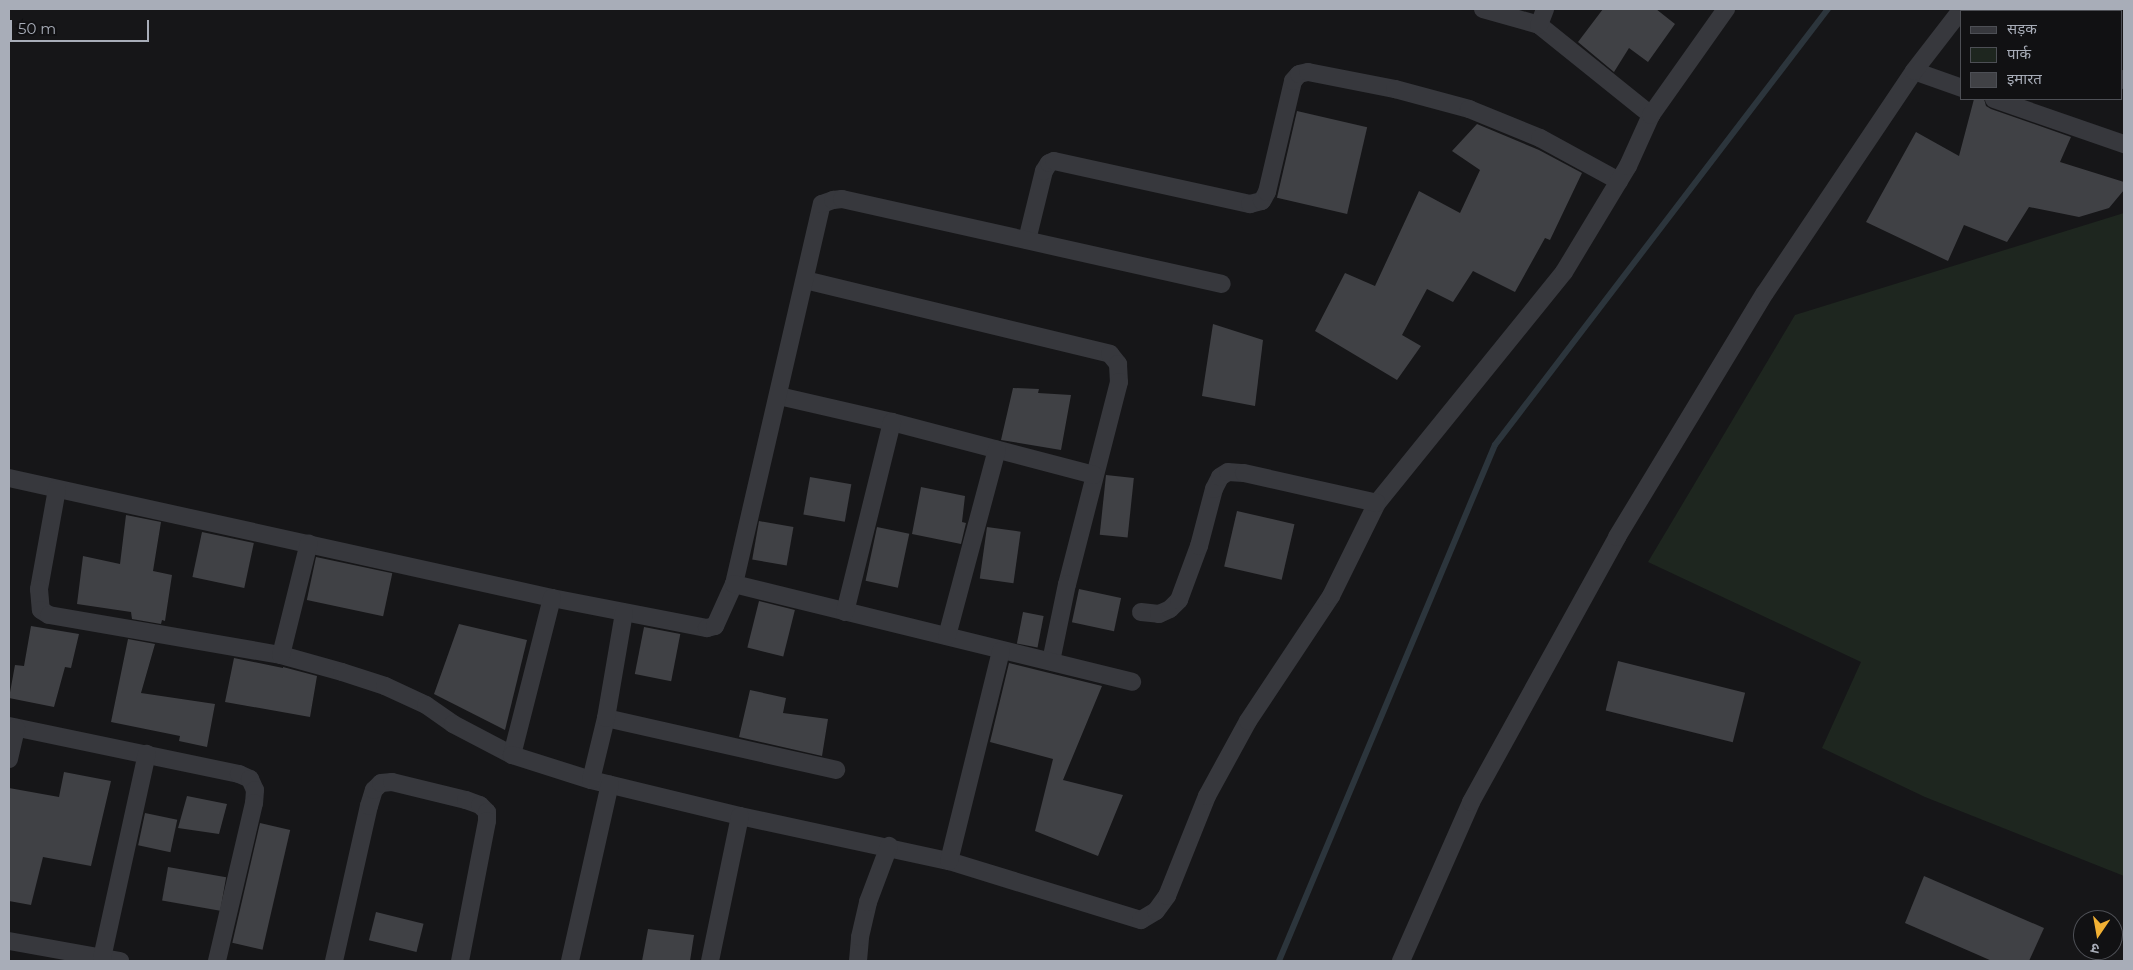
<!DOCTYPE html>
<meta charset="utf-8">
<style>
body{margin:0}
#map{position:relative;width:2133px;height:970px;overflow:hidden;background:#161618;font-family:Montserrat,"Noto Sans Devanagari",sans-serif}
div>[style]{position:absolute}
.green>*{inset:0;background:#1e261f}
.stream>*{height:5.5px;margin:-2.75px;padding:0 2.75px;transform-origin:2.75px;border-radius:2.75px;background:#2c353c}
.building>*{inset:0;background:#404145;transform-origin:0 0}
.street>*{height:18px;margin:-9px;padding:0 9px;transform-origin:9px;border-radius:9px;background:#37383d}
span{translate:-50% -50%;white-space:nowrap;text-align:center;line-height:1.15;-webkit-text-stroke:4px #111113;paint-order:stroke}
.frame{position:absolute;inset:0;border:10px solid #a8adb8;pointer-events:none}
.legend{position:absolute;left:1960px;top:10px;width:162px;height:90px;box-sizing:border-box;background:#111113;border:1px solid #4d4f55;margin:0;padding:6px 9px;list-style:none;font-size:15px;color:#a8adb8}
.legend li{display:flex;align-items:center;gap:10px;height:25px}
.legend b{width:25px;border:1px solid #4d4f55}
.north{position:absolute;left:2073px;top:910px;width:50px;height:50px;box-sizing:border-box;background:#111113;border:1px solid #4d4f55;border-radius:50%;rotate:192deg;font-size:14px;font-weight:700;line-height:20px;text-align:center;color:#a8adb8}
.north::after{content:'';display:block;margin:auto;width:18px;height:22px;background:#f2b134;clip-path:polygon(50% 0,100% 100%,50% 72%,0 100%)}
.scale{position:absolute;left:10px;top:20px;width:139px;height:22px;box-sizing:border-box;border:2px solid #a8adb8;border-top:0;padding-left:6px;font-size:15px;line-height:18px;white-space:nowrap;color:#a8adb8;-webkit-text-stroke:4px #111113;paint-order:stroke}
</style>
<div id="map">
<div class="green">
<i style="clip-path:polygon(2124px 213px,2124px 876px,1925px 797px,1822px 748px,1861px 662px,1648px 562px,1795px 315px)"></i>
</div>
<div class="stream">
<i style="left:1279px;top:961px;width:559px;rotate:-67.29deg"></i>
<i style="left:1495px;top:445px;width:549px;rotate:-52.63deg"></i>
</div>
<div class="building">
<i style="clip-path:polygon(1603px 9px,1656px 9px,1675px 24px,1648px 62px,1629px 48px,1614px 72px,1578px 42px)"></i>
<i style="clip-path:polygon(1974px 99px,1984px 99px,1986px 106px,1991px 109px,2071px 137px,2060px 162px,2124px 182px,2124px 190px,2109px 208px,2079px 217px,2029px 207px,2007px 242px,1964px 225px,1948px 261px,1866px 222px,1916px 132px,1959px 156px)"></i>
<i style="left:1297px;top:111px;width:72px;height:89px;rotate:13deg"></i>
<i style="clip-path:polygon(1477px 124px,1539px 150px,1582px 173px,1550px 240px,1545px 238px,1515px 292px,1473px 271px,1453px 302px,1427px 289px,1402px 335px,1421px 346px,1397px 380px,1315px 331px,1345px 273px,1375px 286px,1419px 191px,1460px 213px,1480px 170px,1452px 151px)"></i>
<i style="clip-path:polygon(1213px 324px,1263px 340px,1255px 406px,1202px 396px)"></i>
<i style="clip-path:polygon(1013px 388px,1039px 389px,1038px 393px,1071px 395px,1061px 450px,1001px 440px)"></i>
<i style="left:1106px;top:475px;width:28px;height:60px;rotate:6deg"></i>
<i style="left:810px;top:477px;width:42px;height:38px;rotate:10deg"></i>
<i style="clip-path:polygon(921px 487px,965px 496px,962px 522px,966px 523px,961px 544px,912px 534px)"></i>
<i style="left:1237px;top:511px;width:59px;height:57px;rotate:13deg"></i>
<i style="clip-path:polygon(126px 515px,161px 522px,153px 571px,172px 575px,165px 621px,162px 620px,161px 624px,132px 619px,131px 612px,77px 604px,83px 556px,120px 564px)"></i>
<i style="left:759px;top:521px;width:35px;height:39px;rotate:10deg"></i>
<i style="left:877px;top:527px;width:33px;height:55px;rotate:12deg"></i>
<i style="left:987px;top:527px;width:34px;height:52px;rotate:8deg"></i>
<i style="left:202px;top:532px;width:53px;height:46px;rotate:12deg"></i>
<i style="left:316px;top:557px;width:78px;height:44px;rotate:12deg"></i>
<i style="left:1079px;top:589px;width:43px;height:34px;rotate:12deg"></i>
<i style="left:759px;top:601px;width:37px;height:48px;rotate:14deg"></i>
<i style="left:1023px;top:612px;width:21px;height:32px;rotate:11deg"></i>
<i style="clip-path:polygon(459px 624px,527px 640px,505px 730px,434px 694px)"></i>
<i style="clip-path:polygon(31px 626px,79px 634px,71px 668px,65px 667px,54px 707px,9px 698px,15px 665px,24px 666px)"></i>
<i style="left:644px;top:627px;width:37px;height:48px;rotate:11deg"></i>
<i style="clip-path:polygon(128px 639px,155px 644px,141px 693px,215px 704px,207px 747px,179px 741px,180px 736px,111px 722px)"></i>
<i style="clip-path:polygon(234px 658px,283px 668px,283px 667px,317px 676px,310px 717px,225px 702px)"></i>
<i style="left:1618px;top:661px;width:131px;height:51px;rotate:14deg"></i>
<i style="clip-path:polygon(1009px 663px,1102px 686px,1063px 780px,1123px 795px,1098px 856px,1035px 831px,1053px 759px,990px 742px)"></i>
<i style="clip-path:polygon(750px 690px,786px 698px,783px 713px,828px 719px,822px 756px,739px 737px)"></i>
<i style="clip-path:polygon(64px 772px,111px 781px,91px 866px,43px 857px,31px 905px,9px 901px,9px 788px,59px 797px)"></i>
<i style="clip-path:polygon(187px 796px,227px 804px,219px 834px,178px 828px)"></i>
<i style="left:145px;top:813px;width:33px;height:33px;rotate:12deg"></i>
<i style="left:260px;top:823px;width:31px;height:123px;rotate:13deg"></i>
<i style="left:168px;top:867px;width:59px;height:34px;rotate:10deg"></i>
<i style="clip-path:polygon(1924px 876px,2044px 928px,2029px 961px,1992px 961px,1905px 923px)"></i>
<i style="left:376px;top:912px;width:49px;height:29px;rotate:14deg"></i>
<i style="clip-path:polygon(648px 929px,694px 935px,690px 961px,642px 961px)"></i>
</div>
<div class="street">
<i style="left:1483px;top:9px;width:58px;rotate:15.9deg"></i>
<i style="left:1539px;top:25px;width:144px;rotate:38.8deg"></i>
<i style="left:2108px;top:11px;width:3px;rotate:-45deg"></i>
<i style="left:1539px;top:25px;width:17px;rotate:-69deg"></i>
<i style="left:1914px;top:71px;width:51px;rotate:19.5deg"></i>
<i style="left:2122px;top:79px;width:2px;rotate:27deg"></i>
<i style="left:1994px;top:99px;width:138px;rotate:19.1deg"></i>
<i style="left:1027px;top:240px;width:71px;rotate:-76.2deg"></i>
<i style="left:1044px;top:171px;width:9px;rotate:-58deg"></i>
<i style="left:1049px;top:163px;width:5px;rotate:-22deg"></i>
<i style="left:1054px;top:161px;width:201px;rotate:12.4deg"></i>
<i style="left:1250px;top:204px;width:12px;rotate:-14deg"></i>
<i style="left:1262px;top:201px;width:10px;rotate:-61deg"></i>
<i style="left:1267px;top:192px;width:114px;rotate:-76.8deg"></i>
<i style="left:1293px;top:81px;width:9px;rotate:-49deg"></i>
<i style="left:1299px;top:74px;width:9px;rotate:-13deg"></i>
<i style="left:1308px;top:72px;width:89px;rotate:11.1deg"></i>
<i style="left:1395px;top:89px;width:77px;rotate:15.1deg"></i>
<i style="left:1469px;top:109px;width:77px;rotate:22.2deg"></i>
<i style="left:1540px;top:138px;width:90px;rotate:28.6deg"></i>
<i style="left:805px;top:280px;width:314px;rotate:13.6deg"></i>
<i style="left:1110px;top:354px;width:13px;rotate:51deg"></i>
<i style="left:1118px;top:364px;width:18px;rotate:87deg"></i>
<i style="left:1119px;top:382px;width:209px;rotate:104.4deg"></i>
<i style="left:1067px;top:584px;width:79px;rotate:101.7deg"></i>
<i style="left:779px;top:396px;width:116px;rotate:13deg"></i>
<i style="left:892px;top:422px;width:209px;rotate:14.7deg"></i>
<i style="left:9px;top:478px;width:556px;rotate:12.46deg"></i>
<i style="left:552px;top:598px;width:158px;rotate:11deg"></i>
<i style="left:707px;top:628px;width:8px;rotate:-14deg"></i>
<i style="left:715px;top:626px;width:46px;rotate:-65.7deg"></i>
<i style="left:734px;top:584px;width:390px;rotate:-77deg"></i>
<i style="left:822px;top:204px;width:12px;rotate:-20deg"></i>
<i style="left:833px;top:200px;width:9px;rotate:-6deg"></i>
<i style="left:842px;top:199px;width:389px;rotate:12.6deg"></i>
<i style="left:57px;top:489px;width:102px;rotate:100.2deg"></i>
<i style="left:39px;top:589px;width:21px;rotate:85deg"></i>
<i style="left:41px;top:610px;width:9px;rotate:32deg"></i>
<i style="left:49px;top:615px;width:235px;rotate:9.8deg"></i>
<i style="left:281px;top:655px;width:63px;rotate:15.6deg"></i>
<i style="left:342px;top:672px;width:45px;rotate:18deg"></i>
<i style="left:385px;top:686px;width:45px;rotate:24.9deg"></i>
<i style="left:426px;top:705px;width:33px;rotate:35deg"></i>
<i style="left:453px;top:724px;width:67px;rotate:27.7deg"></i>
<i style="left:734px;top:584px;width:410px;rotate:13.8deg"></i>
<i style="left:552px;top:598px;width:162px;rotate:104.3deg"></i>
<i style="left:512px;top:755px;width:83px;rotate:17.6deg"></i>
<i style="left:591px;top:780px;width:153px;rotate:13.6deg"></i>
<i style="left:740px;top:816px;width:214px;rotate:12.2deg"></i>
<i style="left:949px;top:861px;width:201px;rotate:17.1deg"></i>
<i style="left:1141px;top:920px;width:17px;rotate:-31deg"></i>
<i style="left:1156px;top:911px;width:19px;rotate:-54deg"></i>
<i style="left:1167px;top:896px;width:108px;rotate:-68.2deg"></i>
<i style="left:1207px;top:796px;width:85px;rotate:-61.3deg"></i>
<i style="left:1248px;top:721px;width:150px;rotate:-56.4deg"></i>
<i style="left:1331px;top:596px;width:104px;rotate:-63.7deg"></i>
<i style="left:1377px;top:503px;width:297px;rotate:-51deg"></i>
<i style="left:1564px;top:272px;width:124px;rotate:-58.9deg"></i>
<i style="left:1628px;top:166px;width:56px;rotate:-65.7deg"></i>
<i style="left:1651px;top:115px;width:130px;rotate:-54.7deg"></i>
<i style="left:845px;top:612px;width:196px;rotate:-76.1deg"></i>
<i style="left:1141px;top:612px;width:18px;rotate:6deg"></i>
<i style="left:1159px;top:614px;width:12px;rotate:-24deg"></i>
<i style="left:1170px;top:609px;width:13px;rotate:-45deg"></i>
<i style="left:1179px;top:600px;width:58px;rotate:-69.7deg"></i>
<i style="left:1199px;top:546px;width:59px;rotate:-75.3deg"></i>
<i style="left:1214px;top:489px;width:13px;rotate:-63deg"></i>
<i style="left:1220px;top:477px;width:9px;rotate:-32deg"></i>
<i style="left:1228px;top:472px;width:16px;rotate:4deg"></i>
<i style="left:1244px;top:473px;width:136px;rotate:12.7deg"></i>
<i style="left:947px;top:636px;width:193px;rotate:-75deg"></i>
<i style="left:281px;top:655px;width:115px;rotate:-76deg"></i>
<i style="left:606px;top:718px;width:236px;rotate:12.7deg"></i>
<i style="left:9px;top:726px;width:235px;rotate:11.8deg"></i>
<i style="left:239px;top:774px;width:12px;rotate:24deg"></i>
<i style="left:250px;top:779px;width:12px;rotate:66deg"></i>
<i style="left:255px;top:790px;width:13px;rotate:94deg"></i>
<i style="left:254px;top:803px;width:162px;rotate:103.2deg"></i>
<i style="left:9px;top:759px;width:32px;rotate:-77deg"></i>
<i style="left:591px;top:780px;width:64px;rotate:-76.4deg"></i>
<i style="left:606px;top:718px;width:107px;rotate:-80.3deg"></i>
<i style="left:949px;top:861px;width:216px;rotate:-76.1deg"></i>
<i style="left:9px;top:941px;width:113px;rotate:10.2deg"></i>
<i style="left:102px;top:958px;width:209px;rotate:-77.6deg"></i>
<i style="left:334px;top:961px;width:159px;rotate:-77.3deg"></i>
<i style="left:369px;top:806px;width:17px;rotate:-73deg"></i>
<i style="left:374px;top:790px;width:10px;rotate:-45deg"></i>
<i style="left:381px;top:783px;width:11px;rotate:-5deg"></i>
<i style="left:392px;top:782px;width:76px;rotate:13.7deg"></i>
<i style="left:466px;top:800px;width:15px;rotate:20deg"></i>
<i style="left:480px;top:805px;width:10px;rotate:45deg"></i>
<i style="left:487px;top:812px;width:9px;rotate:90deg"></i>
<i style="left:487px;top:821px;width:143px;rotate:100.9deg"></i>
<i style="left:570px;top:961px;width:181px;rotate:-77.3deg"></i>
<i style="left:710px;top:961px;width:148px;rotate:-78.3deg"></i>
<i style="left:858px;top:961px;width:24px;rotate:-85deg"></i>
<i style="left:860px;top:937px;width:36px;rotate:-77deg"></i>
<i style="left:868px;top:902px;width:60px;rotate:-69.4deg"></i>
<i style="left:1401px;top:961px;width:174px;rotate:-66.2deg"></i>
<i style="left:1471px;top:802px;width:303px;rotate:-61.1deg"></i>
<i style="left:1617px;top:537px;width:285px;rotate:-58.8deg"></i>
<i style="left:1765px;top:293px;width:267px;rotate:-56.1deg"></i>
<i style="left:1914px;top:71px;width:78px;rotate:-52.3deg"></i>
</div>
<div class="frame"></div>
<ul class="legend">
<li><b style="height:6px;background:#37383d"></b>सड़क</li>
<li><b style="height:14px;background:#1e261f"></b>पार्क</li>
<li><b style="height:14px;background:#404145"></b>इमारत</li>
</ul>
<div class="north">उ</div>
<div class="scale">50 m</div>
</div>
